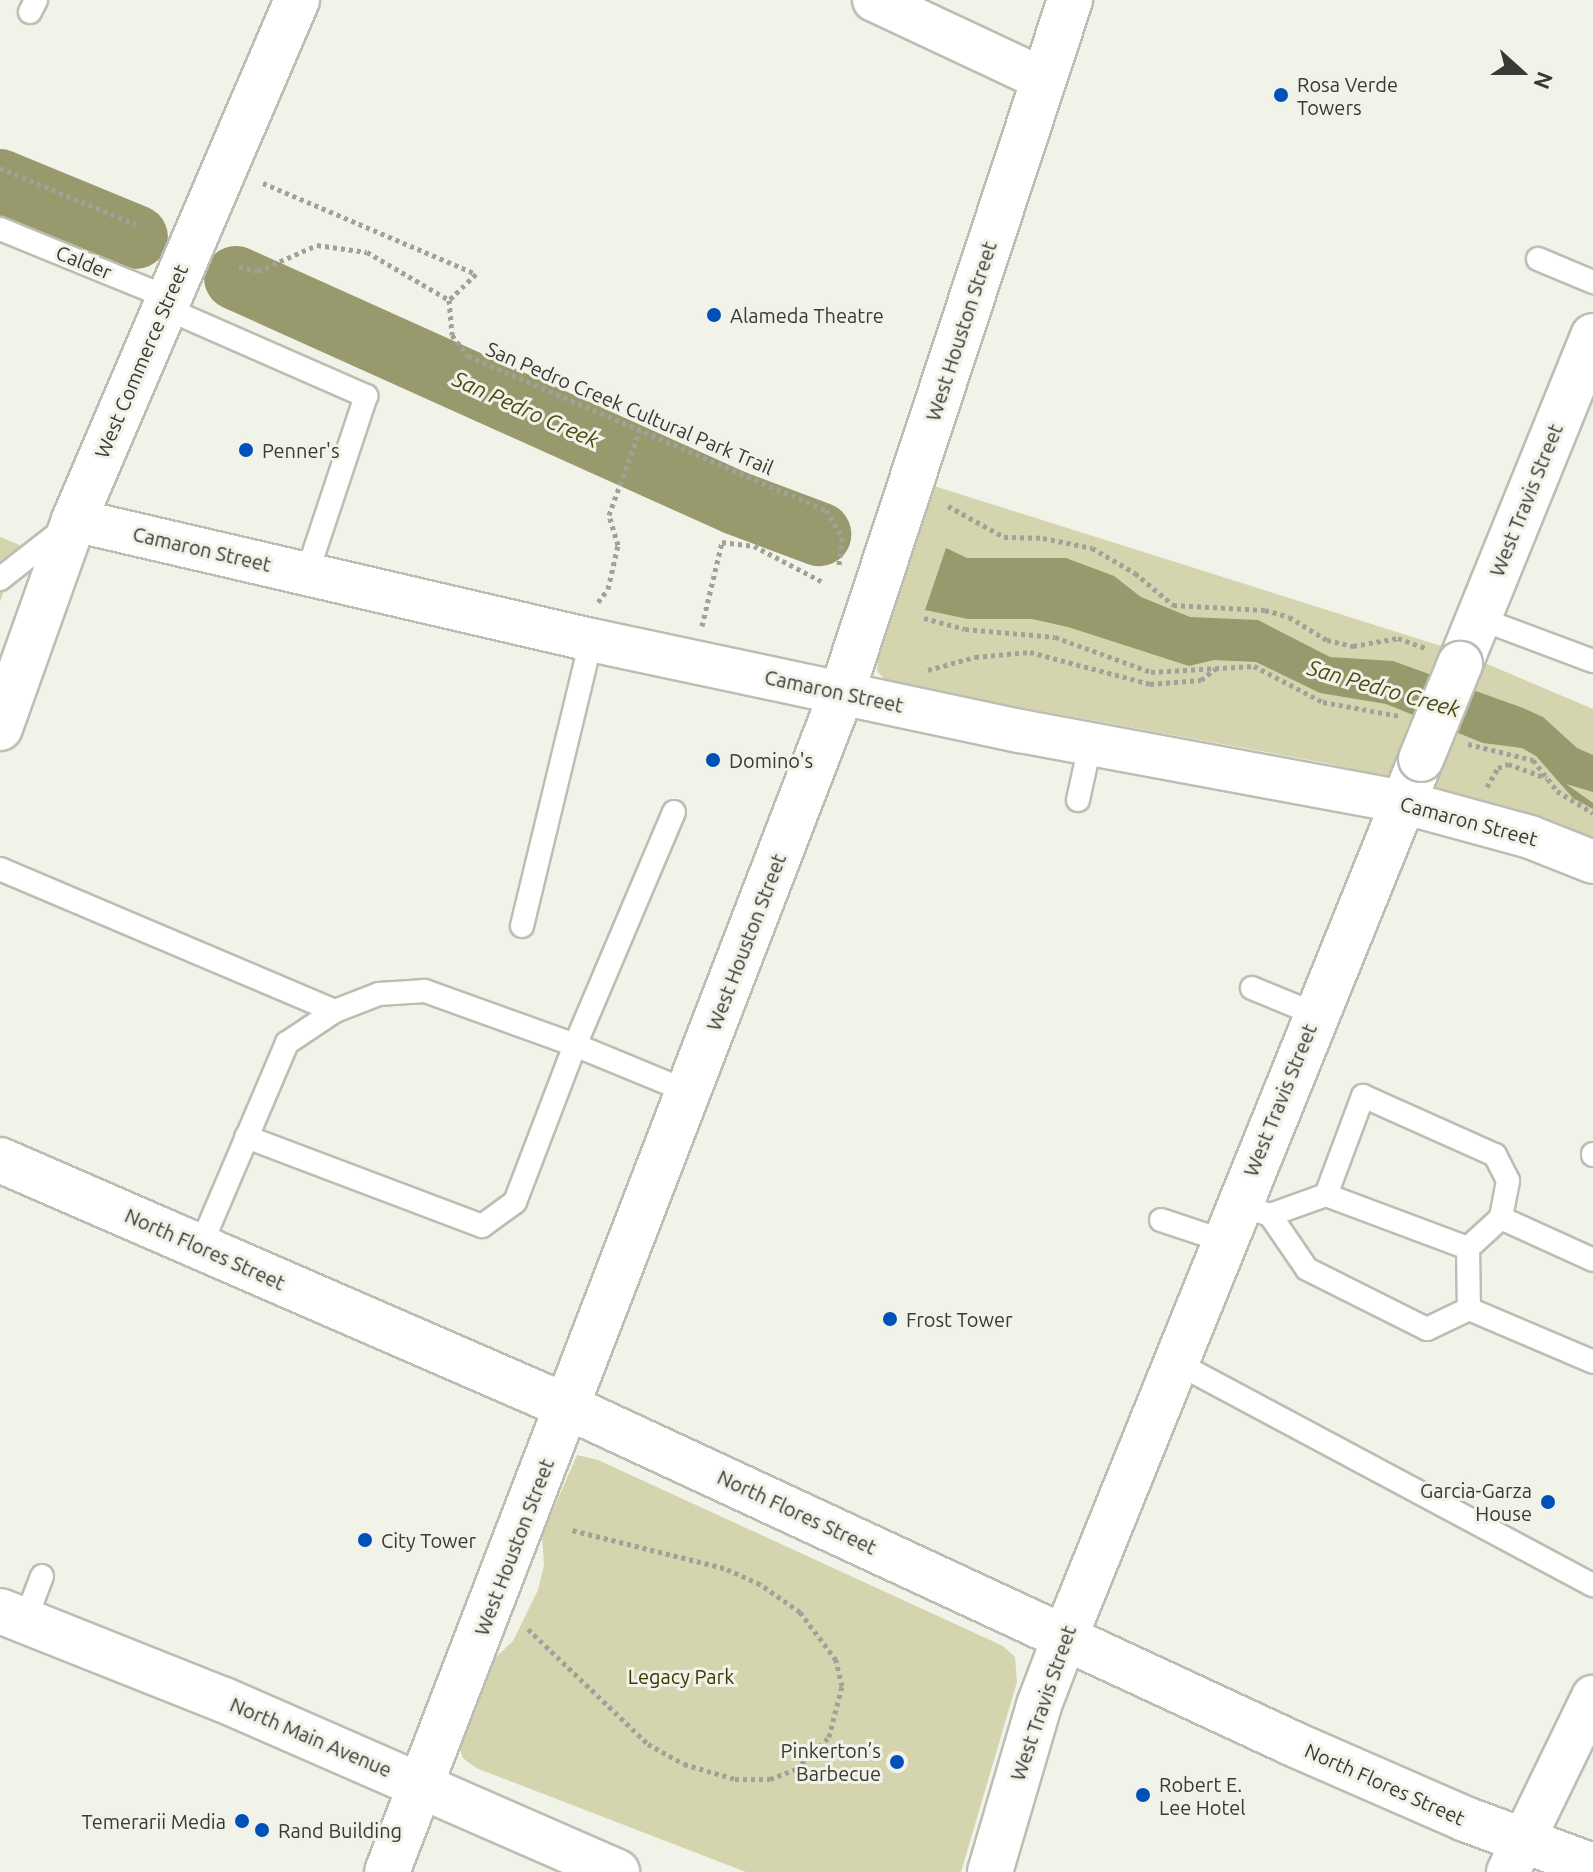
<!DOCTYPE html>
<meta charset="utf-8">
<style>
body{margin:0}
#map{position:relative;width:1593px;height:1872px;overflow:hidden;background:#f1f2e8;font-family:Ubuntu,sans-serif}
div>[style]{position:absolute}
.green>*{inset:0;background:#d4d5af}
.water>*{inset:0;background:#98996d}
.river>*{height:64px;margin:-32px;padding:0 32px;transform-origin:32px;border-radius:32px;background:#98996d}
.path>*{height:5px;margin-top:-2.5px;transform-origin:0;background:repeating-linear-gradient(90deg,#a1a19a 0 4px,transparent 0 8px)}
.roads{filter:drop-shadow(2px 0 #bcbdb3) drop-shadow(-2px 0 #bcbdb3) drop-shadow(0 2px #bcbdb3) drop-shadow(0 -2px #bcbdb3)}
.lane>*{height:22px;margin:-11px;padding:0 11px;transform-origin:11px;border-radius:11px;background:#fff}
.street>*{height:42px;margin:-21px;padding:0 21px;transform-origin:21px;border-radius:21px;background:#fff}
.secondary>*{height:44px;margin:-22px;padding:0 22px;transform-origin:22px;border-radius:22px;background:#fff}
.primary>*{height:44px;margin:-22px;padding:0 22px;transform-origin:22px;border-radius:22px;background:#fff}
.bridges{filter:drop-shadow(2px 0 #bcbdb3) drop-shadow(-2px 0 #bcbdb3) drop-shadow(0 2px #bcbdb3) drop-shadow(0 -2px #bcbdb3)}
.secondary-bridge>*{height:44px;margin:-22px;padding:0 22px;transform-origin:22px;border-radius:22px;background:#fff}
.dots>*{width:22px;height:22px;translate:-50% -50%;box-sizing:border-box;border:4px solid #f1f2e8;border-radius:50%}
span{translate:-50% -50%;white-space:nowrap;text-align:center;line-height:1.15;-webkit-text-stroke:6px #f1f2e8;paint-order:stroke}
.poi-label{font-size:20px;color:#393936}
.left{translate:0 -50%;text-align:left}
.right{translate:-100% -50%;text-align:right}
.street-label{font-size:20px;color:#393936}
.park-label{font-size:20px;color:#383700}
.water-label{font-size:22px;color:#4a4a15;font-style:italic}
.north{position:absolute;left:1481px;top:32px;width:80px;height:80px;-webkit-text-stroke:6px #f1f2e8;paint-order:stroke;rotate:111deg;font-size:22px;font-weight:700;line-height:32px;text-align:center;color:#393936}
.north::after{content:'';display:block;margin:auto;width:28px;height:36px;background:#393936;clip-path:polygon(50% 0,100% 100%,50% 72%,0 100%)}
</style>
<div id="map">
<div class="green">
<i style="clip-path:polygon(934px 486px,1454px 650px,1593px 709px,1593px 847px,1462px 797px,1330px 764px,888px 683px,877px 671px,879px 654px)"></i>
<i style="clip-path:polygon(0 537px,20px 545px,0 602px)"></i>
<i style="clip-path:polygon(577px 1455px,598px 1460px,1003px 1646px,1015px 1657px,1017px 1682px,961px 1872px,746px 1872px,476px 1768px,463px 1758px,460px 1750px,493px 1660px,513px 1641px,538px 1590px,544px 1565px,542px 1535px)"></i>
</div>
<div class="water">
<i style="clip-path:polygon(946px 548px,967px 558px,1066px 558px,1114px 576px,1141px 597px,1190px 617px,1258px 620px,1330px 657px,1393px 661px,1523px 708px,1543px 717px,1577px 748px,1593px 755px,1593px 792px,1566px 784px,1593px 803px,1593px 809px,1573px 798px,1536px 756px,1522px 748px,1483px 743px,1386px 704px,1320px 693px,1256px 662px,1214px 660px,1189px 666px,1068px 627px,1032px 619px,968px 619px,925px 610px)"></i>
</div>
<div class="river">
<i style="left:0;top:181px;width:147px;rotate:22.4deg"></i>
<i style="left:236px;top:278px;width:548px;rotate:24.23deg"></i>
<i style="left:736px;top:503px;width:89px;rotate:20.5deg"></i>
</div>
<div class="path">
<i style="left:0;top:168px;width:152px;rotate:22.5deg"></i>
<i style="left:263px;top:183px;width:232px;rotate:23.1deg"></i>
<i style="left:476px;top:274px;width:37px;rotate:136deg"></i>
<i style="left:239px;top:267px;width:19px;rotate:12deg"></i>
<i style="left:258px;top:271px;width:64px;rotate:-23.8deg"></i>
<i style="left:317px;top:245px;width:50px;rotate:8deg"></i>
<i style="left:367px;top:252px;width:95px;rotate:30.3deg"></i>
<i style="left:449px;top:300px;width:35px;rotate:85deg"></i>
<i style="left:452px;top:335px;width:26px;rotate:53deg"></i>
<i style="left:468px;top:356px;width:390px;rotate:23.3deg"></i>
<i style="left:826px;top:510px;width:31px;rotate:59deg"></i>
<i style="left:842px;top:537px;width:29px;rotate:96deg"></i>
<i style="left:948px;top:506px;width:64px;rotate:29deg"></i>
<i style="left:1004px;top:537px;width:39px;rotate:1deg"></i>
<i style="left:1043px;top:538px;width:50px;rotate:11.5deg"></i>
<i style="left:1092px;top:548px;width:50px;rotate:30.2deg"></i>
<i style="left:1135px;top:573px;width:50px;rotate:40.1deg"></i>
<i style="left:1173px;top:605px;width:92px;rotate:3.1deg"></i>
<i style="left:1265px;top:610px;width:25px;rotate:16deg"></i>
<i style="left:1289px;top:617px;width:44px;rotate:31.2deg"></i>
<i style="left:1327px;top:640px;width:27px;rotate:13deg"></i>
<i style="left:1353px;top:646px;width:46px;rotate:-10.1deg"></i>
<i style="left:1398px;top:638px;width:29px;rotate:20deg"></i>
<i style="left:598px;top:602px;width:16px;rotate:-52deg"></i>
<i style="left:608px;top:589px;width:45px;rotate:-77.2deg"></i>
<i style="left:618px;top:545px;width:31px;rotate:-107deg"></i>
<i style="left:609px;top:515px;width:90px;rotate:-70deg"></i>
<i style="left:924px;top:618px;width:42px;rotate:15deg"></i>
<i style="left:965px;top:629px;width:90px;rotate:5.1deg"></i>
<i style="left:1055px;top:637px;width:102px;rotate:20deg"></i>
<i style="left:1151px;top:672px;width:103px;rotate:-3.3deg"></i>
<i style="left:1254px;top:666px;width:78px;rotate:27.6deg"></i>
<i style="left:1323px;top:702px;width:77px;rotate:10.4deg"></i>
<i style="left:702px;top:626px;width:86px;rotate:-76.6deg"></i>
<i style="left:722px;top:542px;width:32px;rotate:7deg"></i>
<i style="left:754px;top:546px;width:78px;rotate:27.6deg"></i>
<i style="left:928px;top:670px;width:49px;rotate:-15.5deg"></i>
<i style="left:975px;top:657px;width:55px;rotate:-5.2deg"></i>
<i style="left:1030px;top:652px;width:124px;rotate:14.9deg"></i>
<i style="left:1150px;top:684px;width:51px;rotate:-4.5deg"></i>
<i style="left:1201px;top:680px;width:18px;rotate:-38deg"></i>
<i style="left:1468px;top:744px;width:67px;rotate:13.8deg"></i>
<i style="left:1533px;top:760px;width:39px;rotate:52deg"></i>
<i style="left:1557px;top:791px;width:42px;rotate:31.4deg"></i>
<i style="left:1487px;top:787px;width:22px;rotate:-60deg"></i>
<i style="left:1498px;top:768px;width:11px;rotate:-22deg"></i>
<i style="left:1508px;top:764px;width:41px;rotate:19.7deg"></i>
<i style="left:528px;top:1629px;width:166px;rotate:43.8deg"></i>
<i style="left:648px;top:1744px;width:41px;rotate:29.1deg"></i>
<i style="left:684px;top:1764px;width:53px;rotate:16.4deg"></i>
<i style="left:735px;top:1779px;width:35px"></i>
<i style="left:770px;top:1779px;width:28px;rotate:-21deg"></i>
<i style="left:796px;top:1769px;width:46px;rotate:-44.1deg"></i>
<i style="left:829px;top:1737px;width:53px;rotate:-75.7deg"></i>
<i style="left:842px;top:1686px;width:27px;rotate:-103deg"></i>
<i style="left:836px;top:1660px;width:60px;rotate:-126.9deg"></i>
<i style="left:800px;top:1612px;width:49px;rotate:-145deg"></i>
<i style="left:760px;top:1584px;width:39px;rotate:-156deg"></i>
<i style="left:724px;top:1568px;width:157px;rotate:-166deg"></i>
</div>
<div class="roads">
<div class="lane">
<i style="left:30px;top:12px;width:13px;rotate:-63deg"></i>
<i style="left:0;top:229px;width:180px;rotate:22.2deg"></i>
<i style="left:1538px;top:259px;width:60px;rotate:22.7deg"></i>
<i style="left:163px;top:307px;width:222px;rotate:23.7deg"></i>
<i style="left:366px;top:396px;width:187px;rotate:108.4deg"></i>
<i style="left:0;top:579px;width:83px;rotate:-38.1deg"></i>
<i style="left:1478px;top:618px;width:123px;rotate:20.5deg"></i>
<i style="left:1078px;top:800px;width:56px;rotate:-77.7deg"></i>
<i style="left:674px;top:812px;width:253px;rotate:113deg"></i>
<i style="left:575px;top:1045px;width:123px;rotate:22.4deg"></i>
<i style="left:0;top:869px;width:364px;rotate:23deg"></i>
<i style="left:335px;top:1011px;width:47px;rotate:-21.1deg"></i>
<i style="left:379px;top:994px;width:46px;rotate:-3.7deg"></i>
<i style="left:425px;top:991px;width:159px;rotate:19.8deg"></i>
<i style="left:575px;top:1045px;width:168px;rotate:110.9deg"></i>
<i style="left:515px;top:1202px;width:41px;rotate:144deg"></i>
<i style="left:482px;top:1226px;width:252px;rotate:-159.3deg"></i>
<i style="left:522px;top:926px;width:294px;rotate:-76.4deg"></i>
<i style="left:1252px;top:988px;width:68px;rotate:22.4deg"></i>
<i style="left:1593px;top:1154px;width:1px;rotate:90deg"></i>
<i style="left:1326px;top:1195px;width:106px;rotate:-69.5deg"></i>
<i style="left:1363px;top:1096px;width:145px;rotate:24.1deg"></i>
<i style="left:1495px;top:1155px;width:29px;rotate:63deg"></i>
<i style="left:1508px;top:1181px;width:38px;rotate:101deg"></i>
<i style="left:1501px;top:1218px;width:101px;rotate:24.5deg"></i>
<i style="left:1238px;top:1204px;width:34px;rotate:19deg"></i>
<i style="left:1270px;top:1215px;width:65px;rotate:55.6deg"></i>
<i style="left:1307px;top:1269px;width:134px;rotate:26.6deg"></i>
<i style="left:1427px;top:1329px;width:47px;rotate:-25.5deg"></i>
<i style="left:1469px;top:1309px;width:135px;rotate:23.1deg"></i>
<i style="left:1270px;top:1215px;width:59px;rotate:-19.7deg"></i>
<i style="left:1326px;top:1195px;width:152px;rotate:20.5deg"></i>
<i style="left:1468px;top:1248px;width:45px;rotate:-42.3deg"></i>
<i style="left:1161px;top:1220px;width:66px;rotate:18.4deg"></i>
<i style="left:200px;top:1247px;width:222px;rotate:-66.9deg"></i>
<i style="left:287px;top:1043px;width:58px;rotate:-33.7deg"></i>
<i style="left:1468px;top:1248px;width:61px;rotate:89.1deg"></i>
<i style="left:1175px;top:1362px;width:474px;rotate:28.1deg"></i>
<i style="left:25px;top:1621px;width:48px;rotate:-69.3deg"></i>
</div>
<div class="street">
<i style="left:874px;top:0;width:187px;rotate:25.1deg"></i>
<i style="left:74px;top:520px;width:531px;rotate:13.07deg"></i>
<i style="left:591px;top:640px;width:439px;rotate:12deg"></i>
<i style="left:1020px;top:731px;width:389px;rotate:10.5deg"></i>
<i style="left:1402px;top:802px;width:133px;rotate:15.3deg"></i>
<i style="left:1530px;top:837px;width:68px;rotate:21.6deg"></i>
<i style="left:1508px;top:1872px;width:195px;rotate:-64.1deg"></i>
</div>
<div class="secondary">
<i style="left:1460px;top:664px;width:354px;rotate:-67.9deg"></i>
<i style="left:0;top:1160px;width:619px;rotate:23.5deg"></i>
<i style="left:568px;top:1407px;width:805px;rotate:24.91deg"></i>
<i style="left:1298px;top:1746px;width:182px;rotate:23.6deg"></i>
<i style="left:1465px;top:1819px;width:136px;rotate:20.2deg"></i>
<i style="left:0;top:1611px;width:241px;rotate:21.7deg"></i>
<i style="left:224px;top:1700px;width:429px;rotate:23.6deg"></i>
<i style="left:387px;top:1872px;width:1265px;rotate:-68.91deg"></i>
<i style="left:842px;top:692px;width:729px;rotate:-71.76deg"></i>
<i style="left:990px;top:1872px;width:174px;rotate:-73.6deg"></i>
<i style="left:1039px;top:1705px;width:73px;rotate:-69.1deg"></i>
<i style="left:1065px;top:1637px;width:947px;rotate:-67.93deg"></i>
</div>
<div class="primary">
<i style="left:0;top:728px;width:221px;rotate:-70.4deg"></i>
<i style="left:74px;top:520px;width:566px;rotate:-66.79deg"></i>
</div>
</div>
<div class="bridges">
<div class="secondary-bridge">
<i style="left:1421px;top:759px;width:103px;rotate:-67.7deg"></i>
</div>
</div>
<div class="dots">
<i style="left:1281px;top:95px;background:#0050b9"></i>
<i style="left:714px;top:315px;background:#0050b9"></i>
<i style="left:246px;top:450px;background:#0050b9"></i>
<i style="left:713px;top:760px;background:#0050b9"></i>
<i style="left:890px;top:1319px;background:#0050b9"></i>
<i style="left:1548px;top:1502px;background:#0050b9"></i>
<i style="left:365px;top:1540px;background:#0050b9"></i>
<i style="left:897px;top:1762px;background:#0050b9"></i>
<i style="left:1143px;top:1795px;background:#0050b9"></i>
<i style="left:242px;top:1821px;background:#0050b9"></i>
<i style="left:262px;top:1830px;background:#0050b9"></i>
</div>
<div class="poi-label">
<span class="left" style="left:1297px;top:96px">Rosa Verde<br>Towers</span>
<span class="left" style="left:730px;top:315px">Alameda Theatre</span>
<span class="left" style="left:262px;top:450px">Penner's</span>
<span class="left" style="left:729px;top:760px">Domino's</span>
<span class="left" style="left:906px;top:1319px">Frost Tower</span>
<span class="right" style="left:1532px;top:1502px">Garcia-Garza<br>House</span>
<span class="left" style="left:381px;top:1540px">City Tower</span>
<span class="right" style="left:881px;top:1762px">Pinkerton’s<br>Barbecue</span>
<span class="left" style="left:1159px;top:1796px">Robert E.<br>Lee Hotel</span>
<span class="right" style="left:226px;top:1821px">Temerarii Media</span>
<span class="left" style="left:278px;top:1830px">Rand Building</span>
</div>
<div class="street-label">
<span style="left:84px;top:262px;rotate:22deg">Calder</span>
<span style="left:961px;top:331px;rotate:-72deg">West Houston Street</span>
<span style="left:141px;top:361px;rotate:-67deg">West Commerce Street</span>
<span style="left:630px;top:408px;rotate:23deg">San Pedro Creek Cultural Park Trail</span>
<span style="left:1526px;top:500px;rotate:-68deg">West Travis Street</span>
<span style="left:202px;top:549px;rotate:13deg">Camaron Street</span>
<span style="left:834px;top:691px;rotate:12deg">Camaron Street</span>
<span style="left:1469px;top:821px;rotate:15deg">Camaron Street</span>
<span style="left:746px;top:942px;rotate:-69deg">West Houston Street</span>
<span style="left:1280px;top:1100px;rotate:-68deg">West Travis Street</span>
<span style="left:205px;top:1249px;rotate:24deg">North Flores Street</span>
<span style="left:797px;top:1512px;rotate:25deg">North Flores Street</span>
<span style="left:514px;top:1547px;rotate:-69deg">West Houston Street</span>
<span style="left:1043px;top:1703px;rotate:-71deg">West Travis Street</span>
<span style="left:311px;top:1737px;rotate:23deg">North Main Avenue</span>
<span style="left:1385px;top:1784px;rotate:24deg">North Flores Street</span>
</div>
<div class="park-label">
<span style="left:681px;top:1676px">Legacy Park</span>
</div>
<div class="water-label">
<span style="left:526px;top:409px;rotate:24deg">San Pedro Creek</span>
<span style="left:1384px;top:688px;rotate:16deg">San Pedro Creek</span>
</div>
<div class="north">N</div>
</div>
